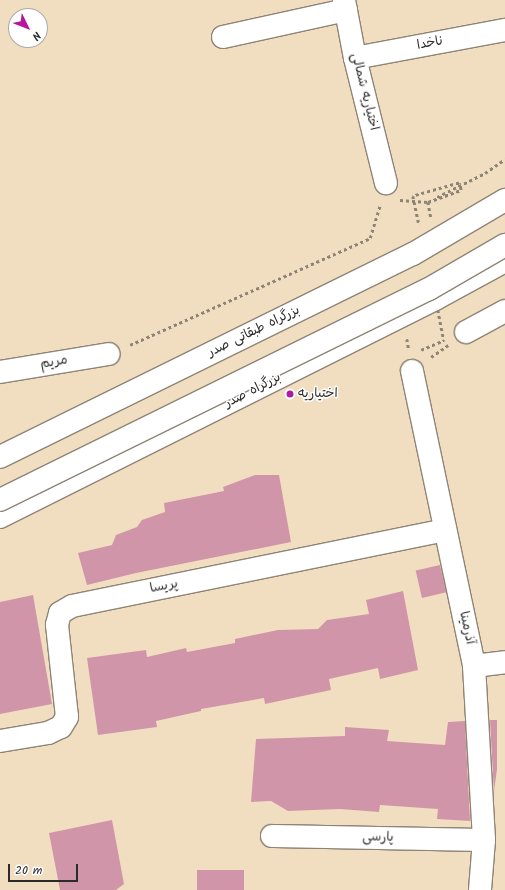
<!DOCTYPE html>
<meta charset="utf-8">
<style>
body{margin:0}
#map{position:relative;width:505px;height:890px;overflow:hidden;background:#f1dec1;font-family:Kalam,"Playpen Sans Arabic",sans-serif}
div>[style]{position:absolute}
.building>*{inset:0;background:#d195a9;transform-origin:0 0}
.path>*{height:2.5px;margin-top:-1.25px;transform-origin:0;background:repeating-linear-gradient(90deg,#8e8476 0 3px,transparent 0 6px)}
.roads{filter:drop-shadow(1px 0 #8e8476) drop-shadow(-1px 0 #8e8476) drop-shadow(0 1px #8e8476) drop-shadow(0 -1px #8e8476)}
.minor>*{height:22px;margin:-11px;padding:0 11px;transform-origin:11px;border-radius:11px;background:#fff}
.highway>*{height:22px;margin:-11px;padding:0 11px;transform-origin:11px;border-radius:11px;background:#fff}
.path-bridge>*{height:2.5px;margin-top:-1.25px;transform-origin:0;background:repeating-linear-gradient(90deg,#8e8476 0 3px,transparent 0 6px)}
.bridges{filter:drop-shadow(1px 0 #8e8476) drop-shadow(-1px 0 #8e8476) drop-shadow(0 1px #8e8476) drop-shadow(0 -1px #8e8476)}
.highway-bridge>*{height:22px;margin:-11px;padding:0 11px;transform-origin:11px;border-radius:11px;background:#fff}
.dots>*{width:11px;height:11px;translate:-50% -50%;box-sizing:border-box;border:2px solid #fff;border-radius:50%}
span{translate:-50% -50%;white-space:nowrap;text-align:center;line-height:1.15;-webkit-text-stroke:3px #fff;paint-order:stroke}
.street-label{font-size:13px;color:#2b2b2b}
.poi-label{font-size:13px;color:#2b2b2b}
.left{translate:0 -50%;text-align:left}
.north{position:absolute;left:8px;top:8px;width:40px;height:40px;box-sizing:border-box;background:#fff;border:1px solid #aaa;border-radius:50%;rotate:133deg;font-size:11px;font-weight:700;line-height:16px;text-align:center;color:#2b2b2b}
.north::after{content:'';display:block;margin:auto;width:14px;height:18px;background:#b5179e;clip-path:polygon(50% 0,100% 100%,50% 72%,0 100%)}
.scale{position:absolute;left:8px;top:864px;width:70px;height:18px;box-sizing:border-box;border:2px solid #2b2b2b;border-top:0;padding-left:5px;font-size:12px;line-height:14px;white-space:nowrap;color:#2b2b2b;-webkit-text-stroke:3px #fff;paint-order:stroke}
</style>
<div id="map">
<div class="building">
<i style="clip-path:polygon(255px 475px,279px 475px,291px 542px,136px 573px,87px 585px,78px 553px,112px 545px,116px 535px,137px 527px,142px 520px,165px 512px,164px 503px,224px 491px,223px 487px)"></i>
<i style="left:440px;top:565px;width:28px;height:25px;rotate:77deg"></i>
<i style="clip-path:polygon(403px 591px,418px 670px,380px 679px,378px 668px,329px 679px,331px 690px,265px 704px,264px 698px,201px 709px,201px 711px,156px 721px,157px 727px,98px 735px,87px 658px,146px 650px,147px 657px,186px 648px,187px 652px,235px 643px,235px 639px,278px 630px,318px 629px,327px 620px,369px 614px,366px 600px)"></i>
<i style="clip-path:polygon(33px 595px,52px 704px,0 714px,0 602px)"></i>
<i style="clip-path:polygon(490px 720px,497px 720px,497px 769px,494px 791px)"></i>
<i style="clip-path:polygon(465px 721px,470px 821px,437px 819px,438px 809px,380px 805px,379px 812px,340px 809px,288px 811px,271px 801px,251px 802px,256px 739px,345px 736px,345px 727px,389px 730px,387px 741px,445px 745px,448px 722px)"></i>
<i style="clip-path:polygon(112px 820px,124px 884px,116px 890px,60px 890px,49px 833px)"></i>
<i style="left:197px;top:870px;width:47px;height:20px"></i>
</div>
<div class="path">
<i style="left:437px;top:197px;width:54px;rotate:-26.6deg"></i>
<i style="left:485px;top:173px;width:24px;rotate:-35deg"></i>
<i style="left:400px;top:200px;width:28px;rotate:4deg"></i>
<i style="left:428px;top:202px;width:35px;rotate:-20deg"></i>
<i style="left:461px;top:190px;width:7px;rotate:-106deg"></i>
<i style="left:459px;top:183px;width:48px;rotate:164.2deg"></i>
<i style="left:428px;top:202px;width:15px;rotate:79deg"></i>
<i style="left:407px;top:339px;width:11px;rotate:80deg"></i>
<i style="left:130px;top:345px;width:263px;rotate:-24deg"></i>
<i style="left:370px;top:238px;width:34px;rotate:-73deg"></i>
<i style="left:421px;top:350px;width:25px;rotate:-23deg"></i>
<i style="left:431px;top:357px;width:21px;rotate:-35deg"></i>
</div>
<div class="roads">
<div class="minor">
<i style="left:344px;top:0;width:59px;rotate:79.3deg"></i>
<i style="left:355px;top:58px;width:129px;rotate:76.1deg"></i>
<i style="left:223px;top:37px;width:126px;rotate:-12.4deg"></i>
<i style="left:355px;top:58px;width:153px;rotate:-10.6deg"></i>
<i style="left:466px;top:332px;width:44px;rotate:-28.3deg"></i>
<i style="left:412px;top:371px;width:301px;rotate:78.1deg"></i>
<i style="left:474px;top:666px;width:174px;rotate:86.7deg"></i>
<i style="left:484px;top:840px;width:50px;rotate:94.6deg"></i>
<i style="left:0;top:372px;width:110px;rotate:-9.4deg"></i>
<i style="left:474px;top:666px;width:31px;rotate:-7deg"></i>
<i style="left:0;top:741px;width:49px;rotate:-9.5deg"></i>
<i style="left:48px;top:733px;width:14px;rotate:-25deg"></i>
<i style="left:61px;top:727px;width:12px;rotate:-59deg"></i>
<i style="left:67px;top:717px;width:93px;rotate:-96.2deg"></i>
<i style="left:57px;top:625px;width:12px;rotate:-76deg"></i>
<i style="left:60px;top:613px;width:14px;rotate:-30deg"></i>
<i style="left:72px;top:606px;width:381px;rotate:-11.5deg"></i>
<i style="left:272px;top:836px;width:212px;rotate:1.1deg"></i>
</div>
<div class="highway">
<i style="left:0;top:517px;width:487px;rotate:-26.6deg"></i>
<i style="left:435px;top:299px;width:80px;rotate:-28.5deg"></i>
</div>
</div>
<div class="path-bridge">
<i style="left:413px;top:196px;width:30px;rotate:78deg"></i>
<i style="left:438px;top:310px;width:31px;rotate:79deg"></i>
</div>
<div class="bridges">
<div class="highway-bridge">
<i style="left:0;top:457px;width:460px;rotate:-26.2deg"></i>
<i style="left:413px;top:254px;width:107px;rotate:-30.4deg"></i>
<i style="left:0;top:500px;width:478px;rotate:-26.2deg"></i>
<i style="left:429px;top:289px;width:88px;rotate:-30.1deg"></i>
</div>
</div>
<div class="dots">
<i style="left:290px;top:394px;background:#b5179e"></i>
</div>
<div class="street-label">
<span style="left:430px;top:44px;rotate:-11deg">ناخدا</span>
<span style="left:364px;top:92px;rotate:76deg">اختیاریه شمالی</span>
<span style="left:254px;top:332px;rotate:-26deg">بزرگراه طبقاتی صدر</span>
<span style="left:54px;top:363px;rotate:-10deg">مریم</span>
<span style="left:253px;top:391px;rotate:-27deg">بزرگراه صدر</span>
<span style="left:164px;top:587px;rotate:-11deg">پریسا</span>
<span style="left:466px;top:628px;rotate:78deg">آذرمینا</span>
<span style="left:378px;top:838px;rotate:1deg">پارسی</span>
</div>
<div class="poi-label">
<span class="left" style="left:298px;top:394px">اختیاریه</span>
</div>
<div class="north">N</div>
<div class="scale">20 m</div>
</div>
